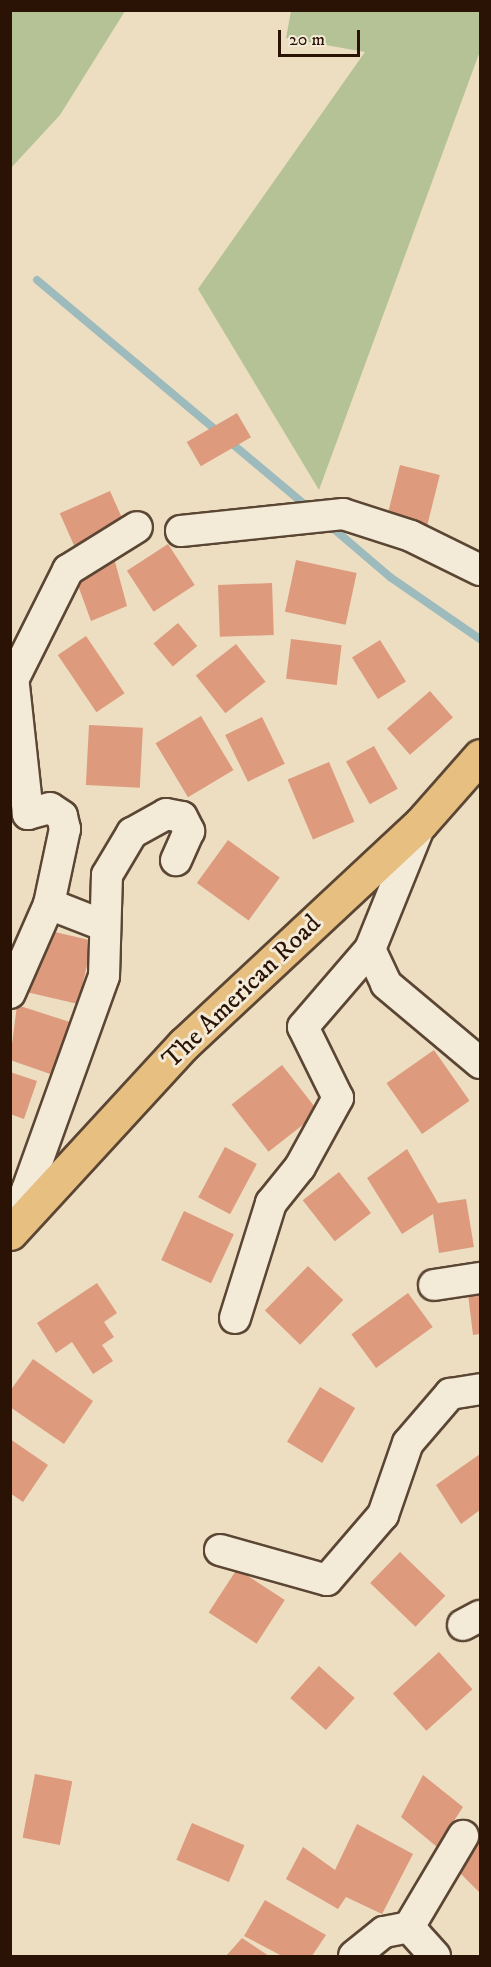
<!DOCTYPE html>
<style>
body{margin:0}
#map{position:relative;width:491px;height:1967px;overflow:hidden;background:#eddec2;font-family:"IM FELL DW Pica",serif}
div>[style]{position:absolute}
.green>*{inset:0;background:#b5c295}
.stream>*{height:8px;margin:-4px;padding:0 4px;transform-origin:4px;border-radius:4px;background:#9dbabd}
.building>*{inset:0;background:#dd9a7d;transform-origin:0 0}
.roads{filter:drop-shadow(2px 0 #5b4634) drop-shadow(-2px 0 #5b4634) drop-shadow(0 2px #5b4634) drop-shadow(0 -2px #5b4634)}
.minor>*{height:30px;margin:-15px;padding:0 15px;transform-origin:15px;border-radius:15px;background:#f3ead7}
.major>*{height:33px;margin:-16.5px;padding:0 16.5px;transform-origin:16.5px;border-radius:16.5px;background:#e6bf81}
span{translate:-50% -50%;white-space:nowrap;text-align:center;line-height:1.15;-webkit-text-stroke:6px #f3ead7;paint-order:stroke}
.street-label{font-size:26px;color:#2a1305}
.frame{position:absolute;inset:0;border:12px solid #2a1305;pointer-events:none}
.scale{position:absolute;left:278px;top:30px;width:82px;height:27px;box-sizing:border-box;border:3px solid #2a1305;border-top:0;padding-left:8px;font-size:18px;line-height:21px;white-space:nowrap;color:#2a1305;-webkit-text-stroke:4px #f3ead7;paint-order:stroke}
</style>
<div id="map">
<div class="green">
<i style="clip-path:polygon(11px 10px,125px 11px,60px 115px,11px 168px)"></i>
<i style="clip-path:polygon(291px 11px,480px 11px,480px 51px,319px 490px,198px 289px,365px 52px,286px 38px)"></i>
</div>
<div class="stream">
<i style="left:37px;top:280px;width:358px;rotate:40deg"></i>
<i style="left:328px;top:524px;width:82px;rotate:40.5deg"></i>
<i style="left:390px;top:577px;width:109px;rotate:34.6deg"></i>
</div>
<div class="building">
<i style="left:237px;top:413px;width:28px;height:58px;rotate:60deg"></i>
<i style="left:400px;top:465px;width:41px;height:56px;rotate:14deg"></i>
<i style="left:110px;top:491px;width:36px;height:55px;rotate:66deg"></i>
<i style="left:168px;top:544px;width:49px;height:49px;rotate:57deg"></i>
<i style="clip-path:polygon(114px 558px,127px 606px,91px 621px,75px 577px)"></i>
<i style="left:296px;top:560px;width:62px;height:53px;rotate:12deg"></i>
<i style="left:272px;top:583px;width:52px;height:54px;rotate:88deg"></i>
<i style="left:178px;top:623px;width:30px;height:32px;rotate:50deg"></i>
<i style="left:86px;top:636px;width:69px;height:34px;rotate:56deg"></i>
<i style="left:291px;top:639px;width:51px;height:40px;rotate:7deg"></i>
<i style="left:380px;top:640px;width:49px;height:33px;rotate:58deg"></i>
<i style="left:236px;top:644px;width:48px;height:51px;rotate:52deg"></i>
<i style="left:430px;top:691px;width:35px;height:57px;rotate:49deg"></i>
<i style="left:201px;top:716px;width:63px;height:53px;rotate:59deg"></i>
<i style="left:262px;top:717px;width:52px;height:41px;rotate:64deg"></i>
<i style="left:89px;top:725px;width:54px;height:60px;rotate:3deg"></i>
<i style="left:374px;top:746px;width:49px;height:32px;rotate:61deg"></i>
<i style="left:329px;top:762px;width:65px;height:45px;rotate:67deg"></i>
<i style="left:228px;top:840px;width:64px;height:53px;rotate:36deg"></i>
<i style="left:42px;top:929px;width:52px;height:65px;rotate:13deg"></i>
<i style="clip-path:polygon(17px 1005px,73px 1023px,56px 1076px,10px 1060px)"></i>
<i style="left:434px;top:1050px;width:62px;height:58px;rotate:55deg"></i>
<i style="left:282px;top:1065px;width:60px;height:64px;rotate:52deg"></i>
<i style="clip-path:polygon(10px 1072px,37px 1081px,24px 1119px,10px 1114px)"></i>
<i style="left:225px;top:1147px;width:36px;height:57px;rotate:28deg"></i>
<i style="clip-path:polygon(407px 1149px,438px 1203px,466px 1199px,474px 1247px,439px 1253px,433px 1214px,402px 1234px,367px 1178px)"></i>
<i style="left:339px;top:1172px;width:52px;height:46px;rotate:52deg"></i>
<i style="left:184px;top:1211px;width:55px;height:54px;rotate:25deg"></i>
<i style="left:308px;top:1266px;width:49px;height:62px;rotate:44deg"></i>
<i style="clip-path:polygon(97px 1283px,117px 1313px,104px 1322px,114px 1337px,102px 1345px,113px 1361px,93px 1374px,72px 1342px,56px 1353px,37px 1323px)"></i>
<i style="left:408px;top:1293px;width:42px;height:70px;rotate:54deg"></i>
<i style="clip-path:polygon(480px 1293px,480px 1334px,473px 1335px,468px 1294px)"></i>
<i style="clip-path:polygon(33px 1359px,93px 1401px,64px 1444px,10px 1407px,10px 1391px)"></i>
<i style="left:320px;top:1387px;width:41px;height:64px;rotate:31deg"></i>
<i style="clip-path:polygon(10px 1439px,48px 1465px,23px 1502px,10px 1493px)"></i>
<i style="clip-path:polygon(480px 1454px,480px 1510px,461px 1524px,436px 1485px)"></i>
<i style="left:400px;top:1552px;width:63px;height:43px;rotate:44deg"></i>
<i style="left:237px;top:1569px;width:57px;height:52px;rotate:33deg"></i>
<i style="left:439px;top:1652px;width:50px;height:62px;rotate:48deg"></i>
<i style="left:319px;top:1666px;width:48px;height:43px;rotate:42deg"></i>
<i style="left:35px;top:1774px;width:38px;height:65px;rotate:11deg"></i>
<i style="clip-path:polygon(423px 1775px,463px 1807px,437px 1847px,401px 1817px)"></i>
<i style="left:192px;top:1823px;width:57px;height:40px;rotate:23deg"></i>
<i style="clip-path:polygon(357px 1824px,413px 1854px,382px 1914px,346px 1897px,338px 1909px,286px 1879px,303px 1847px,335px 1870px)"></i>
<i style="clip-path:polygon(480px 1839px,480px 1893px,454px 1867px)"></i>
<i style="clip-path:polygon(265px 1900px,326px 1935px,312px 1956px,282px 1956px,244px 1936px)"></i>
<i style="clip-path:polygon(242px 1938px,269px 1956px,226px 1956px)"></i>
</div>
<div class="roads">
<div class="minor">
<i style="left:181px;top:531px;width:163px;rotate:-6deg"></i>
<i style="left:343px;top:514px;width:71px;rotate:17.9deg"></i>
<i style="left:411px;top:536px;width:77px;rotate:26.2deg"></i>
<i style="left:10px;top:686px;width:130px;rotate:-63.4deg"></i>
<i style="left:68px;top:570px;width:81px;rotate:-31.9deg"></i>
<i style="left:421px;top:823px;width:136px;rotate:112deg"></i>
<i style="left:370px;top:949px;width:38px;rotate:65deg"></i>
<i style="left:386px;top:984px;width:123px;rotate:40deg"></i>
<i style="left:49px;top:904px;width:60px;rotate:21.4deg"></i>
<i style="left:10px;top:993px;width:97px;rotate:-66.3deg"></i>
<i style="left:49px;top:904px;width:77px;rotate:-78deg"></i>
<i style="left:65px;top:829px;width:13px;rotate:-103deg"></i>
<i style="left:62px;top:816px;width:14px;rotate:-146deg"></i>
<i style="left:50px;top:808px;width:23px;rotate:165deg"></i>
<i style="left:28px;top:814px;width:130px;rotate:-96.2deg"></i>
<i style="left:27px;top:1215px;width:25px;rotate:-90deg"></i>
<i style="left:27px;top:1190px;width:227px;rotate:-70.2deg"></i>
<i style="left:104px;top:976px;width:101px;rotate:-88.3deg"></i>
<i style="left:107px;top:875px;width:49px;rotate:-59.2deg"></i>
<i style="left:132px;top:833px;width:39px;rotate:-29deg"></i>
<i style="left:166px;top:814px;width:16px;rotate:11deg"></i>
<i style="left:182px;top:817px;width:16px;rotate:63deg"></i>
<i style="left:189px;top:831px;width:32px;rotate:114deg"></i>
<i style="left:434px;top:1285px;width:47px;rotate:-8.7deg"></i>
<i style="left:235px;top:1318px;width:121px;rotate:-72.6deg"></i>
<i style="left:271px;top:1203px;width:46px;rotate:-51.1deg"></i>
<i style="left:300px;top:1167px;width:79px;rotate:-61.2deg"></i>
<i style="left:338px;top:1098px;width:79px;rotate:-116.2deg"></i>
<i style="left:303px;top:1027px;width:103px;rotate:-49.3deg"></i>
<i style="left:220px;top:1550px;width:111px;rotate:15.7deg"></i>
<i style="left:327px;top:1580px;width:86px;rotate:-49.3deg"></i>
<i style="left:383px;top:1515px;width:76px;rotate:-70.9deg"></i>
<i style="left:408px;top:1443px;width:65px;rotate:-49.4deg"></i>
<i style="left:450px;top:1394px;width:30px;rotate:-9deg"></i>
<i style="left:463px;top:1625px;width:19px;rotate:-28deg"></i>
<i style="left:354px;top:1956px;width:38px;rotate:-39deg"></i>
<i style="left:384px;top:1932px;width:25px;rotate:-11deg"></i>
<i style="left:435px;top:1956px;width:39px;rotate:-132deg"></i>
<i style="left:409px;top:1927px;width:106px;rotate:-59.3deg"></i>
</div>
<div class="major">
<i style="left:10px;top:1233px;width:257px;rotate:-47.4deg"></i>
<i style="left:184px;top:1044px;width:324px;rotate:-43deg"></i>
<i style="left:421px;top:823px;width:89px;rotate:-48.6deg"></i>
</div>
</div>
<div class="street-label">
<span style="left:242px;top:992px;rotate:-44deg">The American Road</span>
</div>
<div class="frame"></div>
<div class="scale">20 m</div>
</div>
